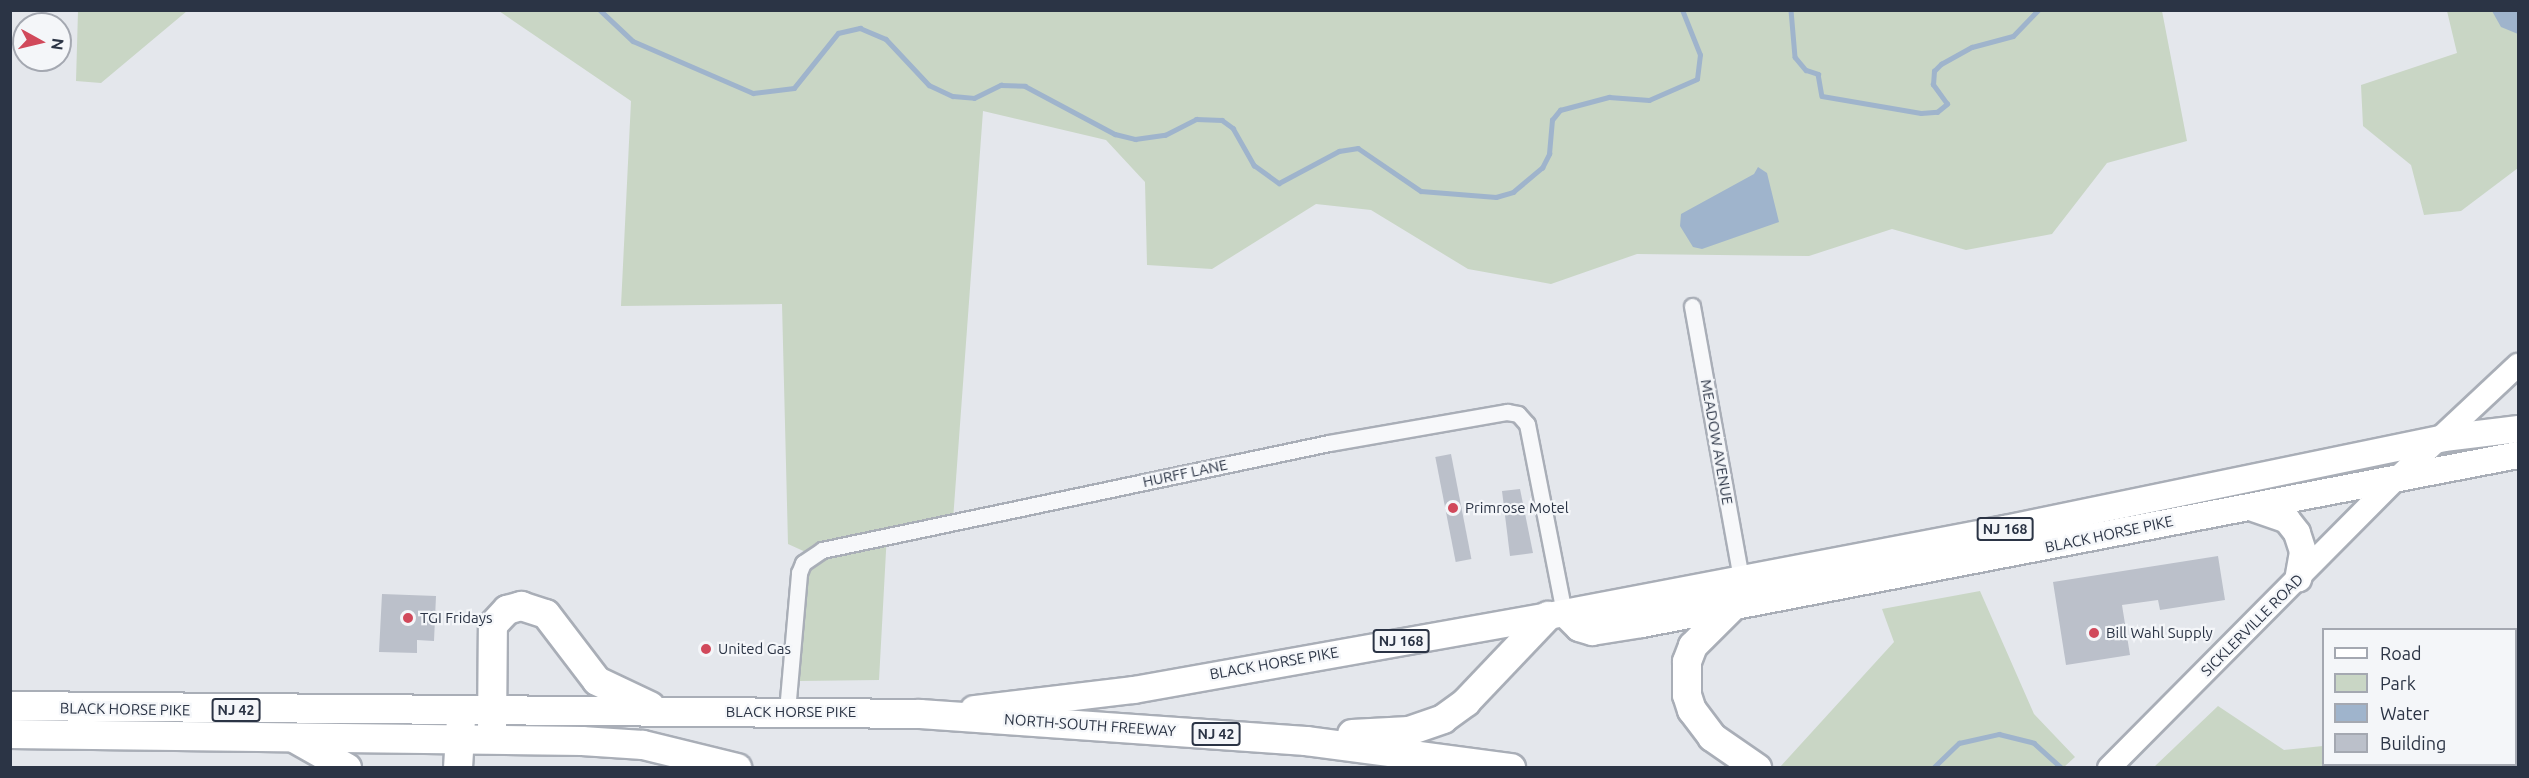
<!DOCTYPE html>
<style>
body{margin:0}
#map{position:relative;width:2529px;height:778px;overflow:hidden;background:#e4e7ec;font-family:Ubuntu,sans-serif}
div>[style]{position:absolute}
.green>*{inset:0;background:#c9d6c5}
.water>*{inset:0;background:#9fb4cc}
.stream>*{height:4.5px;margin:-2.25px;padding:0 2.25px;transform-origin:2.25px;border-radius:2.25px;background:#9fb4cc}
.building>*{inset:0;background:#bbc0ca;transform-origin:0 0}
.roads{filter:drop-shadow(2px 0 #a9aeb7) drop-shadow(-2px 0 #a9aeb7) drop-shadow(0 2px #a9aeb7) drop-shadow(0 -2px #a9aeb7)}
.street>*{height:15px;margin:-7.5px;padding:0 7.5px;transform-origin:7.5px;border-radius:7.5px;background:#f7f8fa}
.secondary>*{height:22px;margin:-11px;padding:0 11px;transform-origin:11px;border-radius:11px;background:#fff}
.primary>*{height:26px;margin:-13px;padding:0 13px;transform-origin:13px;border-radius:13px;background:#fff}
.highway>*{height:28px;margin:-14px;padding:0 14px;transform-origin:14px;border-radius:14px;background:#fff}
.dots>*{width:16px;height:16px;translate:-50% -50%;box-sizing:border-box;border:3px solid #f4f6f9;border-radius:50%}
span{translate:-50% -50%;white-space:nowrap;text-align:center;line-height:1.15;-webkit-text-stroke:4.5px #f4f6f9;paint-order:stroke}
.shield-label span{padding:2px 4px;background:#f4f6f9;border:2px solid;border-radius:4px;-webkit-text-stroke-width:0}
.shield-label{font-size:14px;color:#2b3445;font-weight:700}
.street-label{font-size:15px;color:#2b3445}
.poi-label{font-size:15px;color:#2b3445}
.left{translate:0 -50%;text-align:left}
.frame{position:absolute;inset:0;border:12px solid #2b3445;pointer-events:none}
.legend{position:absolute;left:2322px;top:628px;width:195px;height:138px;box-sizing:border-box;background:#f4f6f9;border:2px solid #a4a8b1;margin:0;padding:8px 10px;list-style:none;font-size:18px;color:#2b3445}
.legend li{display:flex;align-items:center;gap:12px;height:30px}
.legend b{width:30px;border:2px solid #a4a8b1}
.north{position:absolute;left:12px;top:12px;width:60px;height:60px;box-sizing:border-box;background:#f4f6f9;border:2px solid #a4a8b1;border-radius:50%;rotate:98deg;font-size:16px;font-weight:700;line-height:24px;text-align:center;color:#2b3445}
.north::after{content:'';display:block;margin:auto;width:21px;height:27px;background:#d1495b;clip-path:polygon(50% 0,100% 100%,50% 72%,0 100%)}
</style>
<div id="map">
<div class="green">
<i style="clip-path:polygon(78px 11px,78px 10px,187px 11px,101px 83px,76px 81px)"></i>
<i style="clip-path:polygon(499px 11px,2162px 11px,2187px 141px,2107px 163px,2052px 234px,1966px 250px,1892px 229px,1809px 256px,1637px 254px,1551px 284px,1468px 269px,1371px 210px,1316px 204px,1212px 269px,1147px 265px,1145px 182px,1106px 140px,983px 111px,953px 520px,887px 533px,879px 680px,799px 681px,810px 554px,788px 544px,782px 304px,621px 306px,631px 101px)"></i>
<i style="clip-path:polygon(2447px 11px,2518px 11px,2518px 168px,2461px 211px,2424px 215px,2411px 165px,2363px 126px,2361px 85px,2457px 53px)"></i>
<i style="clip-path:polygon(1980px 591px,2034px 714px,2075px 757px,2064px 767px,1780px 767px,1894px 642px,1882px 609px)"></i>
<i style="clip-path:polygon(2518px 662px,2518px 767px,2154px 767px,2218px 706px,2284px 750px,2323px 746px,2324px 764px,2516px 764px)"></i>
</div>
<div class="water">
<i style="clip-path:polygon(2492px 11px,2518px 11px,2518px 34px,2501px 27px)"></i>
<i style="clip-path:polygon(1758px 167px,1767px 173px,1779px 222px,1702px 249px,1693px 247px,1680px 226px,1681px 214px,1754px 174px)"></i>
</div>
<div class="stream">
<i style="left:600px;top:10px;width:45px;rotate:43.2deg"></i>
<i style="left:633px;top:41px;width:131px;rotate:23.4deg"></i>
<i style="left:753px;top:93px;width:41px;rotate:-7deg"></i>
<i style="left:794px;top:88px;width:70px;rotate:-51.3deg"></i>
<i style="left:838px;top:33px;width:23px;rotate:-13deg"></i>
<i style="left:860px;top:28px;width:28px;rotate:23deg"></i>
<i style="left:886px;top:39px;width:63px;rotate:46.9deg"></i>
<i style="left:929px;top:85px;width:26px;rotate:25deg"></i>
<i style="left:953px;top:96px;width:21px;rotate:5deg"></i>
<i style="left:974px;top:98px;width:30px;rotate:-26deg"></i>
<i style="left:1001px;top:85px;width:24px;rotate:2deg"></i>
<i style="left:1025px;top:86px;width:102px;rotate:28.1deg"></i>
<i style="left:1115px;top:134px;width:21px;rotate:14deg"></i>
<i style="left:1135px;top:139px;width:30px;rotate:-8deg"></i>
<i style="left:1165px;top:135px;width:35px;rotate:-27deg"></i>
<i style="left:1196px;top:119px;width:26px;rotate:2deg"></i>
<i style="left:1222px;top:120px;width:14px;rotate:36deg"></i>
<i style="left:1233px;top:128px;width:43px;rotate:60.4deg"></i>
<i style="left:1254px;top:165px;width:31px;rotate:36deg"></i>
<i style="left:1279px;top:183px;width:68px;rotate:-28.1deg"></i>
<i style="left:1339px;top:151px;width:19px;rotate:-9deg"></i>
<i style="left:1358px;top:148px;width:76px;rotate:34.3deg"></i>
<i style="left:1421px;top:191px;width:75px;rotate:4.6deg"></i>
<i style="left:1496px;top:197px;width:18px;rotate:-16deg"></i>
<i style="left:1513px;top:192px;width:38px;rotate:-40deg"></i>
<i style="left:1542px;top:168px;width:16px;rotate:-63deg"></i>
<i style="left:1549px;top:154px;width:34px;rotate:-85deg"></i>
<i style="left:1552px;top:120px;width:13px;rotate:-51deg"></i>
<i style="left:1560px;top:110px;width:51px;rotate:-14.9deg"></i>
<i style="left:1609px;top:97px;width:40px;rotate:4.3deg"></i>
<i style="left:1649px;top:100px;width:52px;rotate:-23.6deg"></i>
<i style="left:1697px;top:79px;width:24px;rotate:-83deg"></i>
<i style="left:1700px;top:55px;width:48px;rotate:-111.8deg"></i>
<i style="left:1791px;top:10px;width:47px;rotate:85.1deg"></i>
<i style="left:1795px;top:57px;width:17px;rotate:50deg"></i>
<i style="left:1806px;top:70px;width:13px;rotate:18deg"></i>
<i style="left:1818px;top:74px;width:22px;rotate:80deg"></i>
<i style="left:1822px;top:96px;width:100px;rotate:9.7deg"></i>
<i style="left:1921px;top:113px;width:16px;rotate:-4deg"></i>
<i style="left:1937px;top:112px;width:13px;rotate:-39deg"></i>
<i style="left:1947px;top:104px;width:24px;rotate:-126deg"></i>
<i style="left:1933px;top:85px;width:14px;rotate:-86deg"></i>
<i style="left:1934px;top:71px;width:10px;rotate:-45deg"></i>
<i style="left:1941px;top:64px;width:35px;rotate:-29deg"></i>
<i style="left:1972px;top:47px;width:42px;rotate:-15deg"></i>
<i style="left:2013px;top:36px;width:36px;rotate:-46deg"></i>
<i style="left:2516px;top:724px;width:2px;rotate:-27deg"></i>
<i style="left:1933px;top:768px;width:36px;rotate:-44deg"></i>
<i style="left:1959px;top:743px;width:41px;rotate:-12.7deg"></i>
<i style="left:1999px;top:734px;width:36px;rotate:14deg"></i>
<i style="left:2034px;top:743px;width:38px;rotate:42deg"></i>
<i style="left:2342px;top:768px;width:6px;rotate:-39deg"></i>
<i style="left:2460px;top:768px;width:4px;rotate:-76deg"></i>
</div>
<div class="building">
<i style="left:1451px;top:454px;width:107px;height:16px;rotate:79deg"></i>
<i style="clip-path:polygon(1520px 489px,1533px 553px,1510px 556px,1502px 491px)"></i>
<i style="clip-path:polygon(2218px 556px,2225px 600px,2160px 610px,2158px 600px,2122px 605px,2130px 655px,2066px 665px,2053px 582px)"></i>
<i style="clip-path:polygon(382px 594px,436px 596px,434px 641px,417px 640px,417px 653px,379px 652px)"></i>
</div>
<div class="roads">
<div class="street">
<i style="left:1692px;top:306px;width:275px;rotate:79.8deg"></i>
<i style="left:787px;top:711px;width:139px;rotate:-85deg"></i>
<i style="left:799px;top:573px;width:11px;rotate:-68deg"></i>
<i style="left:803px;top:563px;width:23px;rotate:-34deg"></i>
<i style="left:822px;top:550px;width:518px;rotate:-11.92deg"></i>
<i style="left:1329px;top:443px;width:181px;rotate:-9.9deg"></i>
<i style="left:1507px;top:412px;width:11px;rotate:10deg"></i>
<i style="left:1518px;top:414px;width:13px;rotate:48deg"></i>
<i style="left:1527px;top:424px;width:193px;rotate:78.9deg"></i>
</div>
<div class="secondary">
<i style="left:2109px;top:768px;width:404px;rotate:-45.2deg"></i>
<i style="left:2394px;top:481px;width:170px;rotate:-43.1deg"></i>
</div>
<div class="primary">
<i style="left:2253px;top:508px;width:36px;rotate:19deg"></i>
<i style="left:2287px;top:520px;width:16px;rotate:52deg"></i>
<i style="left:2297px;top:533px;width:20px;rotate:72deg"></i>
<i style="left:2303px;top:552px;width:27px;rotate:100deg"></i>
<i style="left:1564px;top:613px;width:21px;rotate:45deg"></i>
<i style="left:1579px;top:628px;width:14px;rotate:17deg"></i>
<i style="left:1592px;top:632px;width:51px;rotate:-9.1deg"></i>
<i style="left:1642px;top:624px;width:892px;rotate:-10.92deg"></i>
<i style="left:974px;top:709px;width:161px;rotate:-6.8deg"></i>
<i style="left:1134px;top:690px;width:421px;rotate:-10.1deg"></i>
<i style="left:1548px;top:616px;width:465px;rotate:-10.8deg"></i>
<i style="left:2005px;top:529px;width:448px;rotate:-11.7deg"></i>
<i style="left:2444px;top:438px;width:75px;rotate:-6.9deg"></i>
</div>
<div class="highway">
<i style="left:1731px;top:608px;width:54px;rotate:135deg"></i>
<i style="left:1693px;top:646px;width:17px;rotate:111deg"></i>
<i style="left:1687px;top:662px;width:33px;rotate:90deg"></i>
<i style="left:1687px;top:695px;width:16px;rotate:72deg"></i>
<i style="left:1692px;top:710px;width:34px;rotate:53deg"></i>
<i style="left:1712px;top:737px;width:55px;rotate:34.6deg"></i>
<i style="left:10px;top:706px;width:910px;rotate:0.5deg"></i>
<i style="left:920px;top:714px;width:387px;rotate:4deg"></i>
<i style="left:1306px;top:741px;width:207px;rotate:7.5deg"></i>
<i style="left:492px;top:730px;width:105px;rotate:-89.5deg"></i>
<i style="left:493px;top:625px;width:21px;rotate:-47deg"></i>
<i style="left:507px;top:610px;width:15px;rotate:-16deg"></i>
<i style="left:521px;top:606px;width:26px;rotate:18deg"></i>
<i style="left:546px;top:614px;width:84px;rotate:52.7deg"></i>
<i style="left:597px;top:681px;width:59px;rotate:25.3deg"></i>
<i style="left:10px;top:734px;width:572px;rotate:0.7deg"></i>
<i style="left:582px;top:741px;width:61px;rotate:3.8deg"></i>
<i style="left:643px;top:745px;width:97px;rotate:13.7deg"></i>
<i style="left:1352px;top:734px;width:57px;rotate:-3deg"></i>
<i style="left:1409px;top:731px;width:36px;rotate:-19deg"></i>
<i style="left:1443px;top:719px;width:29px;rotate:-36deg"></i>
<i style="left:1466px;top:702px;width:119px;rotate:-46.4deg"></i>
<i style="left:294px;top:738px;width:61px;rotate:29.5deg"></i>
<i style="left:458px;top:768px;width:49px;rotate:-86.5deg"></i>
</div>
</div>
<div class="dots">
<i style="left:1453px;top:508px;background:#d1495b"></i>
<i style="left:408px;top:618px;background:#d1495b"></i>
<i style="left:2094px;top:633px;background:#d1495b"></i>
<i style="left:706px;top:649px;background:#d1495b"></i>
</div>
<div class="shield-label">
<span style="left:2005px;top:529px">NJ 168</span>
<span style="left:1401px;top:641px">NJ 168</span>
<span style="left:236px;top:710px">NJ 42</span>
<span style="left:1216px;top:734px">NJ 42</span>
</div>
<div class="street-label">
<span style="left:1717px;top:442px;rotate:80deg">MEADOW AVENUE</span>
<span style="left:1185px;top:473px;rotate:-12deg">HURFF LANE</span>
<span style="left:2109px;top:534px;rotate:-12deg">BLACK HORSE PIKE</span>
<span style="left:2252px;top:625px;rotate:-45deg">SICKLERVILLE ROAD</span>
<span style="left:1274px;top:663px;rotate:-10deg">BLACK HORSE PIKE</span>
<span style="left:125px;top:709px;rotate:1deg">BLACK HORSE PIKE</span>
<span style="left:791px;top:712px">BLACK HORSE PIKE</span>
<span style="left:1090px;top:725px;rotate:4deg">NORTH-SOUTH FREEWAY</span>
</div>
<div class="poi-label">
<span class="left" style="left:1465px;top:508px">Primrose Motel</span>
<span class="left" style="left:420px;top:618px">TGI Fridays</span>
<span class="left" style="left:2106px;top:633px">Bill Wahl Supply</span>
<span class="left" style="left:718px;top:649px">United Gas</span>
</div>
<div class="frame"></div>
<ul class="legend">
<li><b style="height:8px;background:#fff"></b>Road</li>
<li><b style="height:16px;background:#c9d6c5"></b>Park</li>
<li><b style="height:16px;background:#9fb4cc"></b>Water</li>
<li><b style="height:16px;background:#bbc0ca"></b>Building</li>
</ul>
<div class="north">N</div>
</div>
